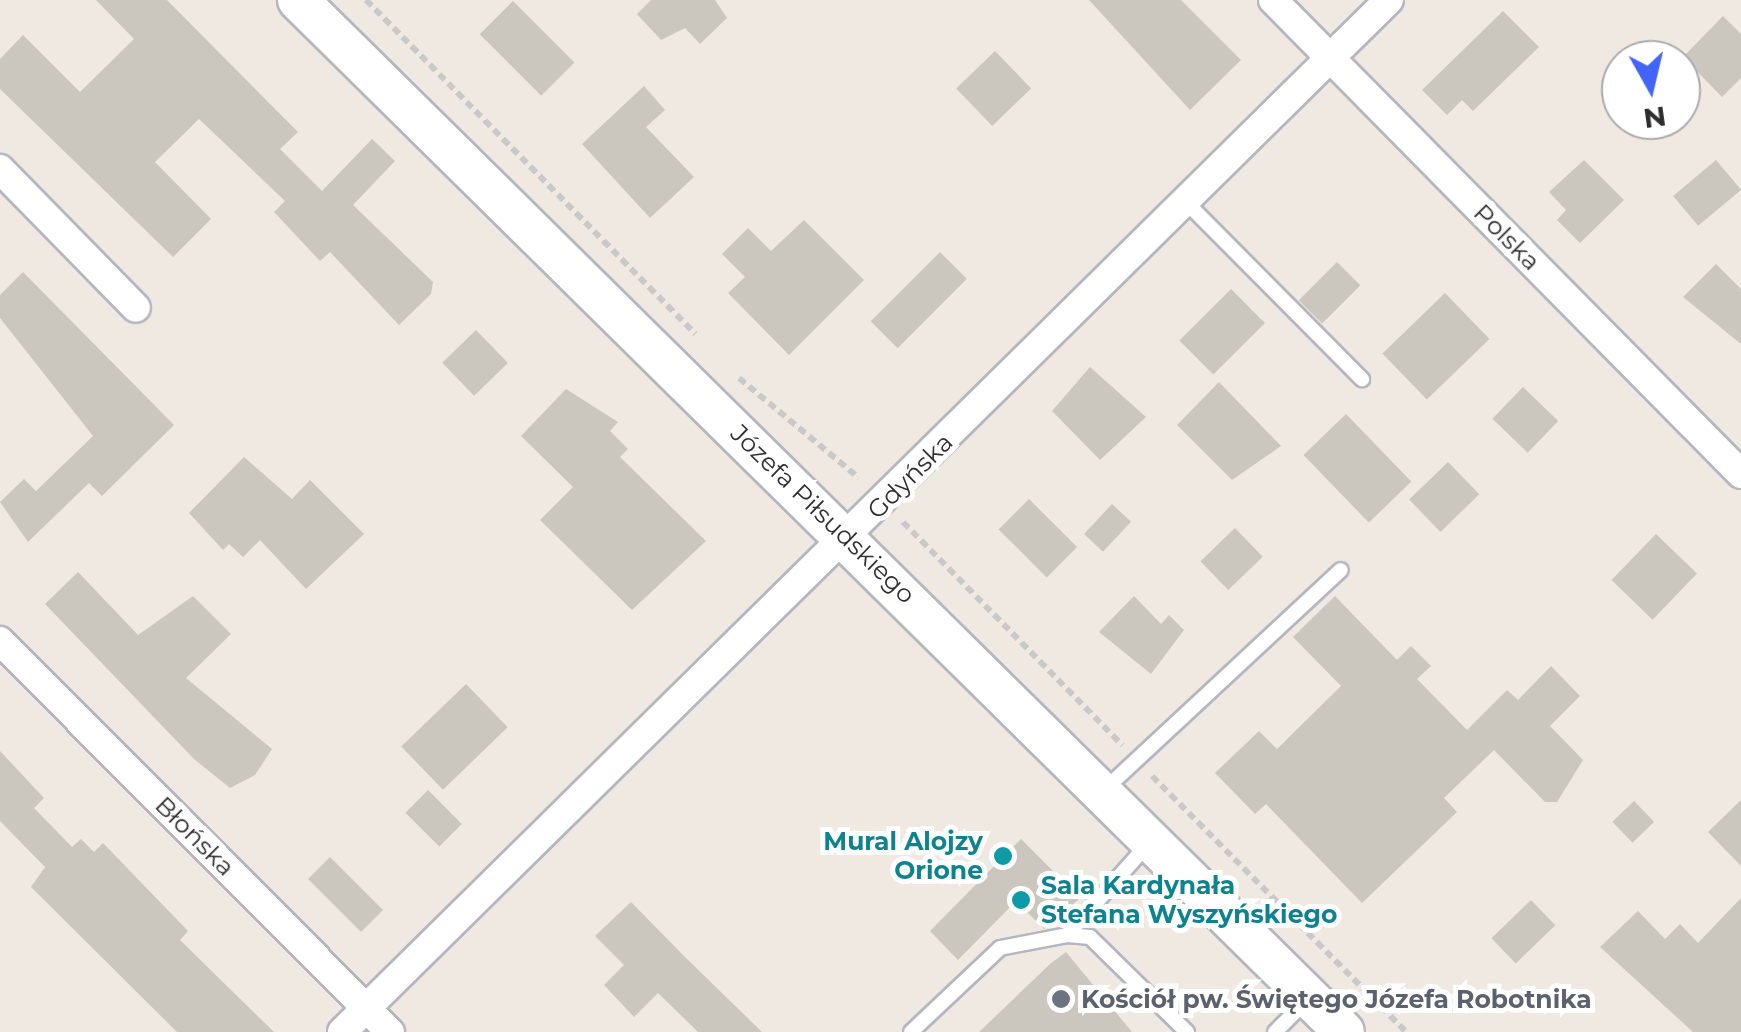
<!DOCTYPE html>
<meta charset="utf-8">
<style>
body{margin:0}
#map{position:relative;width:1741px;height:1032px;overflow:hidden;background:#efe9e1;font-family:Montserrat,sans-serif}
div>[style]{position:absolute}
.building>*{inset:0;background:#cbc7bf;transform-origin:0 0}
.path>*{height:6px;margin-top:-3px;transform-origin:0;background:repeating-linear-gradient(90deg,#c9c9c9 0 8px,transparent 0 13px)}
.roads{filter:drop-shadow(2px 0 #b4b7c1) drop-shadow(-2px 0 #b4b7c1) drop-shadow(0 2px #b4b7c1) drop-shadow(0 -2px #b4b7c1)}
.lane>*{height:14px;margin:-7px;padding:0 7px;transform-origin:7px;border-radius:7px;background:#fff}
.street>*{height:28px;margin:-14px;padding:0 14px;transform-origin:14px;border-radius:14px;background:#fff}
.secondary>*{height:40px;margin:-20px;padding:0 20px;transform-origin:20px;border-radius:20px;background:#fff}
.dots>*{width:28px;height:28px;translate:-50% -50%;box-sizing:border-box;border:5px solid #fff;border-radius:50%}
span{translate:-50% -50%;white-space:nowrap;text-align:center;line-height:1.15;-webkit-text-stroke:10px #fff;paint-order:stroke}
.street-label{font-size:25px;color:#2e2e2e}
.culture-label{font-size:25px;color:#0d838f;font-weight:700}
.right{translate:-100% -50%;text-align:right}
.left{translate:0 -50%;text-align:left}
.worship-label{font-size:25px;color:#5b616d;font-weight:700}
.north{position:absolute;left:1601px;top:40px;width:100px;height:100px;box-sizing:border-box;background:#fff;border:2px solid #ababab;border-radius:50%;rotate:172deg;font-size:28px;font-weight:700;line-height:40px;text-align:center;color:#2e2e2e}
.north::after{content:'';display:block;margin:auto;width:35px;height:45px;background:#4264fb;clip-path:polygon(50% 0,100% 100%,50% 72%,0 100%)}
</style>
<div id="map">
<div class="building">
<i style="clip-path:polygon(96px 0,167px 0,298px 132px,280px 149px,322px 191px,372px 139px,395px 161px,353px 205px,433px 282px,431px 294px,399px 325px,330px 252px,320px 261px,274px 212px,285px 201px,199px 119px,155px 162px,211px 219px,173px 257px,0 89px,0 59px,23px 35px,80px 92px,134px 39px)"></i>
<i style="clip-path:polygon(651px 0,715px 0,727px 18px,700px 44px,685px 28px,661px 40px,637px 14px)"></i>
<i style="clip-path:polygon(1089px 0,1181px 0,1241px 60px,1190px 110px)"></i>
<i style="left:513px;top:1px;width:87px;height:47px;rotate:45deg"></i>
<i style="clip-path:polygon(1503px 11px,1539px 47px,1473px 111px,1462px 100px,1447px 115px,1422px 90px)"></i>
<i style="clip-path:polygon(1723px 16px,1741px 34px,1741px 78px,1722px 97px,1683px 57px)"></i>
<i style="left:995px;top:51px;width:52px;height:54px;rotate:46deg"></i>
<i style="clip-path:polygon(644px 86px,665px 110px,646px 127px,694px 177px,650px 218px,582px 144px)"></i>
<i style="clip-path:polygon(1584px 160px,1624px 200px,1580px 243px,1557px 220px,1566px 210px,1549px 192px)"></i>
<i style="left:1716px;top:160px;width:39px;height:56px;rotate:50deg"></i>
<i style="clip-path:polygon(804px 220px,864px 280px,789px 355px,728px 293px,745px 277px,722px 254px,748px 228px,771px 251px)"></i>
<i style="left:940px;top:252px;width:38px;height:98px;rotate:45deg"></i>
<i style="left:1337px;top:262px;width:33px;height:54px;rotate:45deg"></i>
<i style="clip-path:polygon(1716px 264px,1741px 289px,1741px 344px,1683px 297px)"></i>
<i style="clip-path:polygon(23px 272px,174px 425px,102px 496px,89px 483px,28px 542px,0 502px,24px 479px,36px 491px,93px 436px,0 318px,0 295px)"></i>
<i style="left:1231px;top:289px;width:48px;height:73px;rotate:45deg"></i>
<i style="left:1445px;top:293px;width:64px;height:87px;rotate:46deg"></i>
<i style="left:476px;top:330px;width:46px;height:47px;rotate:46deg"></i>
<i style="clip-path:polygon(1090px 367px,1146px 417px,1100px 460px,1052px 411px)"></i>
<i style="clip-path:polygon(1219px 382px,1281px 446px,1232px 480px,1177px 425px)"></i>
<i style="left:1523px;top:387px;width:49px;height:44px;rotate:44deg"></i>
<i style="clip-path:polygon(566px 389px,618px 422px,610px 431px,628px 449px,620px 457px,706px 541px,632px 610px,540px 520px,573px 487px,521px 436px)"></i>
<i style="left:1346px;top:414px;width:94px;height:59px;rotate:46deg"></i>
<i style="clip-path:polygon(244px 457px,292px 499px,310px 480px,364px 534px,306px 589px,260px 540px,243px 557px,229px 544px,223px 550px,189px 513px)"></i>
<i style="left:1448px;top:462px;width:45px;height:54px;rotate:46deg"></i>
<i style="left:1029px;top:499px;width:68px;height:43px;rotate:45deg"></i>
<i style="left:1112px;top:504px;width:26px;height:41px;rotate:43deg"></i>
<i style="left:1235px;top:528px;width:40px;height:48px;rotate:46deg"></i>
<i style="left:1656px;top:534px;width:57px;height:64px;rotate:44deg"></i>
<i style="clip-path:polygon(78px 572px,138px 635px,193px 596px,231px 634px,186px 678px,272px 749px,255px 775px,230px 788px,194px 759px,45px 604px)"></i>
<i style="clip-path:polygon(1134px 596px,1161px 624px,1169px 615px,1184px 630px,1151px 674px,1099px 632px)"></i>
<i style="clip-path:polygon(1335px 596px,1397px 660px,1411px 646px,1431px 666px,1417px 679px,1467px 730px,1507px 690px,1518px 700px,1551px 666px,1580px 696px,1550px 726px,1583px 760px,1557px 802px,1545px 802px,1494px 750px,1444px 798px,1457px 812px,1362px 903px,1266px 804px,1255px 814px,1215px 773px,1259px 731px,1277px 749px,1341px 686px,1293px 637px)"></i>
<i style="left:466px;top:684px;width:60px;height:90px;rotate:46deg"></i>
<i style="clip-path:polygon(0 751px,44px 798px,34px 808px,72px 847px,81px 839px,94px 852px,103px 843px,188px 931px,180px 940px,274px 1032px,177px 1032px,31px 887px,45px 867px,0 821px)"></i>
<i style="left:428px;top:790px;width:48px;height:32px;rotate:45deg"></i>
<i style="clip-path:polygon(1741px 800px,1741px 866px,1708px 832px)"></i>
<i style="left:1634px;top:801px;width:29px;height:30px;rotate:46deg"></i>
<i style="clip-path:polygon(1021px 839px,1080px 898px,1044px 929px,1016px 901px,958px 960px,930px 931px)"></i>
<i style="left:330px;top:857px;width:75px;height:31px;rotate:45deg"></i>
<i style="clip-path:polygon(1741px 898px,1741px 1032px,1693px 1032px,1600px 947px,1638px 911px,1665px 939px,1680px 924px,1698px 943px)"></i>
<i style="left:1531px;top:900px;width:35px;height:55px;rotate:46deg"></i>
<i style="clip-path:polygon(631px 902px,686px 958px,762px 1032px,698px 1032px,658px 993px,634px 1017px,604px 985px,624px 965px,595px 936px)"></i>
<i style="clip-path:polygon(1066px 952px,1132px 1032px,979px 1032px,1050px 964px)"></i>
</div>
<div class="path">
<i style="left:366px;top:0;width:469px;rotate:45.4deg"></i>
<i style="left:739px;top:378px;width:156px;rotate:39.8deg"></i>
<i style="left:903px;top:522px;width:313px;rotate:45.5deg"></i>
<i style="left:1152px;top:776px;width:361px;rotate:45.2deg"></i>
</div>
<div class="roads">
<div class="lane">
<i style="left:1186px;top:202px;width:250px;rotate:45.2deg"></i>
<i style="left:1104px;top:790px;width:323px;rotate:-42.9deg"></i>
<i style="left:1067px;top:935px;width:125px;rotate:-48.3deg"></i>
<i style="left:911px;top:1032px;width:122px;rotate:-43.3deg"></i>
<i style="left:1000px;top:948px;width:68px;rotate:-11deg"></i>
<i style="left:1067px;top:935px;width:23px;rotate:5deg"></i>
<i style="left:1090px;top:937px;width:136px;rotate:44.4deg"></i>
<i style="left:1275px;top:1032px;width:48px;rotate:-45deg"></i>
</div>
<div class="street">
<i style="left:1273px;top:0;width:666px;rotate:45.36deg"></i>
<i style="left:0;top:169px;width:194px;rotate:45.6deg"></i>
<i style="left:0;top:641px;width:552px;rotate:45.07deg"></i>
<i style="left:342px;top:1032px;width:1470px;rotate:-44.59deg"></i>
</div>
<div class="secondary">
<i style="left:298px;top:0;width:1469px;rotate:44.61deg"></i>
</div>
</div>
<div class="dots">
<i style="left:1003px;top:856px;background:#0f9aa8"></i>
<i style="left:1021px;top:900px;background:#0f9aa8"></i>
<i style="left:1061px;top:999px;background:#6b7280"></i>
</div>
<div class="street-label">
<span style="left:1507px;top:237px;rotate:45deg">Polska</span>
<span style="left:910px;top:476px;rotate:-45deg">Gdyńska</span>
<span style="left:823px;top:514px;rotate:44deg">Józefa Piłsudskiego</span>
<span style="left:195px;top:836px;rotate:45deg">Błońska</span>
</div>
<div class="culture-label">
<span class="right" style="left:983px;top:856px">Mural Alojzy<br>Orione</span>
<span class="left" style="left:1041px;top:900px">Sala Kardynała<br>Stefana Wyszyńskiego</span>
</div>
<div class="worship-label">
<span class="left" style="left:1081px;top:999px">Kościół pw. Świętego Józefa Robotnika</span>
</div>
<div class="north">N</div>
</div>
